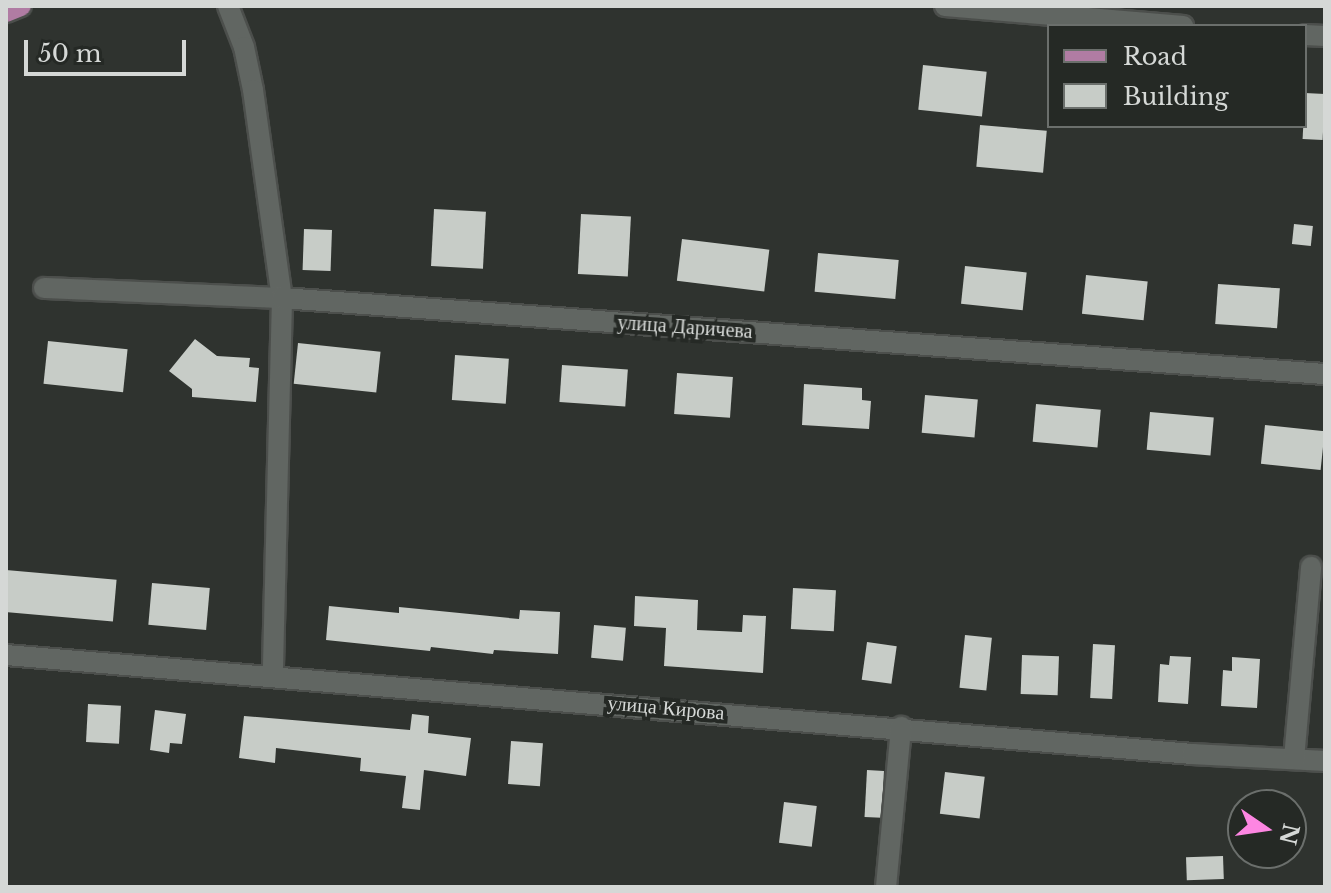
<!DOCTYPE html>
<meta charset="utf-8">
<style>
body{margin:0}
#map{position:relative;width:1331px;height:893px;overflow:hidden;background:#2f332f;font-family:"Libre Baskerville",serif}
div>[style]{position:absolute}
.building>*{inset:0;background:#c7ccc7;transform-origin:0 0}
.roads{filter:drop-shadow(2px 0 #4c4f4c) drop-shadow(-2px 0 #4c4f4c) drop-shadow(0 2px #4c4f4c) drop-shadow(0 -2px #4c4f4c)}
.minor>*{height:20px;margin:-10px;padding:0 10px;transform-origin:10px;border-radius:10px;background:#616662}
.major>*{height:20px;margin:-10px;padding:0 10px;transform-origin:10px;border-radius:10px;background:#b07ca3}
span{translate:-50% -50%;white-space:nowrap;text-align:center;line-height:1.15;-webkit-text-stroke:8px #252925;paint-order:stroke}
.street-label{font-size:20px;color:#d5d8d6}
.frame{position:absolute;inset:0;border:8px solid #d5d8d6;pointer-events:none}
.legend{position:absolute;left:1047px;top:24px;width:260px;height:104px;box-sizing:border-box;background:#252925;border:2px solid #6b6f6c;margin:0;padding:10px 14px;list-style:none;font-size:24px;color:#d5d8d6}
.legend li{display:flex;align-items:center;gap:16px;height:40px}
.legend b{width:40px;border:2px solid #6b6f6c}
.north{position:absolute;left:1227px;top:789px;width:80px;height:80px;box-sizing:border-box;background:#252925;border:2px solid #6b6f6c;border-radius:50%;rotate:103deg;font-size:22px;font-weight:700;line-height:32px;text-align:center;color:#d5d8d6}
.north::after{content:'';display:block;margin:auto;width:28px;height:36px;background:#fd86e2;clip-path:polygon(50% 0,100% 100%,50% 72%,0 100%)}
.scale{position:absolute;left:24px;top:40px;width:162px;height:36px;box-sizing:border-box;border:4px solid #d5d8d6;border-top:0;padding-left:10px;font-size:24px;line-height:28px;white-space:nowrap;color:#d5d8d6;-webkit-text-stroke:6px #252925;paint-order:stroke}
</style>
<div id="map">
<div class="building">
<i style="left:923px;top:65px;width:64px;height:45px;rotate:6deg"></i>
<i style="left:1305px;top:93px;width:20px;height:46px;rotate:3deg"></i>
<i style="left:980px;top:125px;width:67px;height:42px;rotate:5deg"></i>
<i style="left:434px;top:209px;width:52px;height:57px;rotate:3deg"></i>
<i style="left:581px;top:214px;width:50px;height:60px;rotate:3deg"></i>
<i style="left:1294px;top:224px;width:19px;height:20px;rotate:6deg"></i>
<i style="left:304px;top:229px;width:28px;height:41px;rotate:2deg"></i>
<i style="left:682px;top:239px;width:88px;height:42px;rotate:7deg"></i>
<i style="left:818px;top:253px;width:81px;height:39px;rotate:5deg"></i>
<i style="left:965px;top:266px;width:62px;height:38px;rotate:6deg"></i>
<i style="left:1086px;top:275px;width:62px;height:39px;rotate:6deg"></i>
<i style="left:1218px;top:284px;width:62px;height:40px;rotate:4deg"></i>
<i style="clip-path:polygon(195px 339px,217px 356px,250px 358px,249px 367px,259px 368px,256px 402px,192px 397px,192px 389px,169px 371px)"></i>
<i style="left:48px;top:341px;width:80px;height:43px;rotate:6deg"></i>
<i style="left:298px;top:343px;width:83px;height:41px;rotate:6deg"></i>
<i style="left:455px;top:355px;width:54px;height:45px;rotate:4deg"></i>
<i style="left:562px;top:365px;width:66px;height:37px;rotate:4deg"></i>
<i style="left:677px;top:373px;width:56px;height:41px;rotate:4deg"></i>
<i style="clip-path:polygon(804px 384px,862px 388px,862px 400px,871px 401px,869px 429px,802px 425px)"></i>
<i style="left:925px;top:395px;width:53px;height:38px;rotate:5deg"></i>
<i style="left:1036px;top:404px;width:65px;height:38px;rotate:5deg"></i>
<i style="left:1150px;top:412px;width:64px;height:38px;rotate:5deg"></i>
<i style="left:1265px;top:425px;width:60px;height:39px;rotate:6deg"></i>
<i style="left:6px;top:570px;width:111px;height:42px;rotate:5deg"></i>
<i style="left:152px;top:583px;width:58px;height:42px;rotate:5deg"></i>
<i style="left:793px;top:588px;width:43px;height:41px;rotate:3deg"></i>
<i style="clip-path:polygon(635px 596px,698px 600px,697px 630px,742px 632px,743px 615px,766px 616px,763px 673px,664px 666px,666px 628px,634px 626px)"></i>
<i style="clip-path:polygon(329px 606px,399px 613px,399px 607px,519px 619px,520px 610px,560px 612px,558px 654px,494px 650px,493px 654px,431px 647px,430px 651px,326px 640px)"></i>
<i style="left:594px;top:625px;width:32px;height:33px;rotate:5deg"></i>
<i style="left:965px;top:635px;width:27px;height:53px;rotate:6deg"></i>
<i style="left:867px;top:642px;width:30px;height:38px;rotate:8deg"></i>
<i style="left:1093px;top:644px;width:22px;height:54px;rotate:3deg"></i>
<i style="left:1022px;top:655px;width:37px;height:39px;rotate:2deg"></i>
<i style="clip-path:polygon(1170px 656px,1191px 657px,1188px 704px,1158px 702px,1160px 664px,1169px 665px)"></i>
<i style="clip-path:polygon(1232px 657px,1260px 659px,1257px 708px,1221px 706px,1223px 670px,1232px 671px)"></i>
<i style="left:88px;top:704px;width:33px;height:38px;rotate:3deg"></i>
<i style="clip-path:polygon(155px 710px,186px 714px,182px 744px,170px 743px,169px 753px,150px 750px)"></i>
<i style="clip-path:polygon(412px 714px,429px 716px,428px 733px,471px 738px,466px 776px,424px 770px,420px 810px,402px 808px,406px 776px,360px 771px,361px 758px,276px 748px,275px 763px,239px 758px,244px 716px,410px 730px)"></i>
<i style="left:511px;top:741px;width:32px;height:43px;rotate:4deg"></i>
<i style="left:867px;top:770px;width:17px;height:47px;rotate:3deg"></i>
<i style="left:945px;top:772px;width:40px;height:42px;rotate:7deg"></i>
<i style="left:784px;top:802px;width:33px;height:41px;rotate:7deg"></i>
<i style="left:1223px;top:856px;width:23px;height:37px;rotate:88deg"></i>
</div>
<div class="roads">
<div class="minor">
<i style="left:228px;top:6px;width:44px;rotate:68.7deg"></i>
<i style="left:244px;top:47px;width:44px;rotate:78.2deg"></i>
<i style="left:253px;top:90px;width:210px;rotate:82.1deg"></i>
<i style="left:282px;top:298px;width:377px;rotate:91.4deg"></i>
<i style="left:945px;top:6px;width:239px;rotate:4.8deg"></i>
<i style="left:1305px;top:35px;width:20px;rotate:3deg"></i>
<i style="left:44px;top:288px;width:238px;rotate:2.4deg"></i>
<i style="left:282px;top:298px;width:1046px;rotate:4.17deg"></i>
<i style="left:6px;top:655px;width:1190px;rotate:4.77deg"></i>
<i style="left:1192px;top:754px;width:133px;rotate:3deg"></i>
<i style="left:1294px;top:759px;width:193px;rotate:-84.9deg"></i>
<i style="left:886px;top:887px;width:161px;rotate:-84.6deg"></i>
</div>
<div class="major">
<i style="left:6px;top:12px;width:16px;rotate:-22deg"></i>
</div>
</div>
<div class="street-label">
<span style="left:685px;top:327px;rotate:4deg">улица Даричева</span>
<span style="left:666px;top:708px;rotate:5deg">улица Кирова</span>
</div>
<div class="frame"></div>
<ul class="legend">
<li><b style="height:10px;background:#b07ca3"></b>Road</li>
<li><b style="height:22px;background:#c7ccc7"></b>Building</li>
</ul>
<div class="north">N</div>
<div class="scale">50 m</div>
</div>
